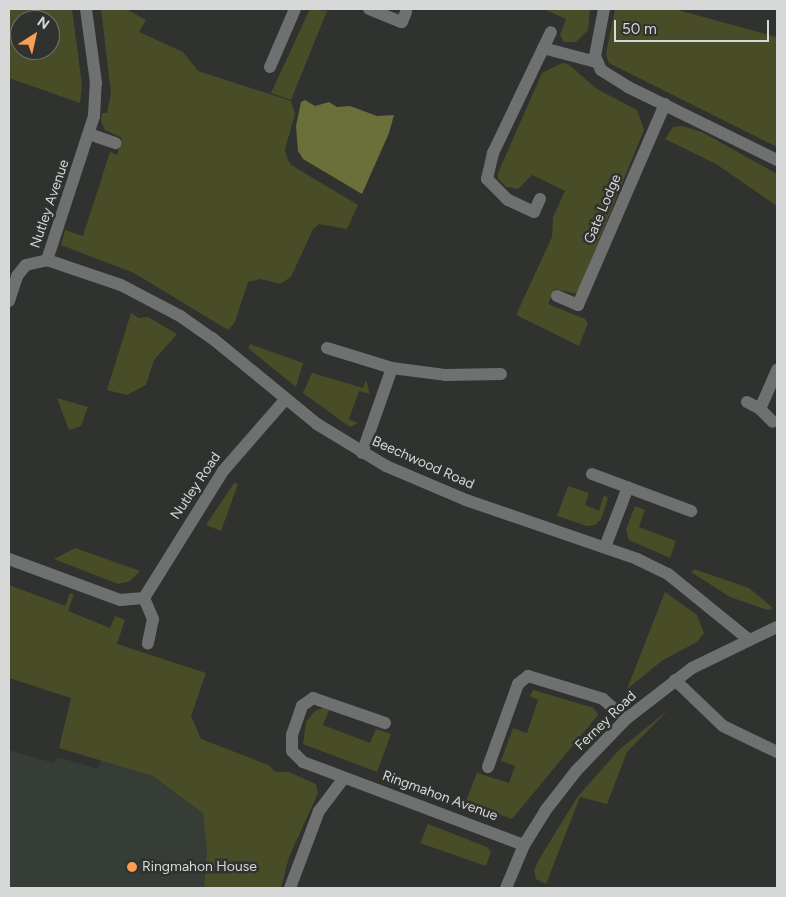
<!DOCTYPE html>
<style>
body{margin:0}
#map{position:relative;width:786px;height:897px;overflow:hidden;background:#2f322f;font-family:Figtree,sans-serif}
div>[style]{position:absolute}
.built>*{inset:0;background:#353d36}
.green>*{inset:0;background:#494d27}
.forest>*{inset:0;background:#6b703b}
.minor>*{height:12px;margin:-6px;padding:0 6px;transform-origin:6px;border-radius:6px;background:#6e7170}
.dots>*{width:14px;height:14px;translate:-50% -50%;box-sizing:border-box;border:2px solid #2f322f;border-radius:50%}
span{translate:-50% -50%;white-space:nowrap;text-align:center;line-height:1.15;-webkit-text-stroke:5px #2f322f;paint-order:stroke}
.street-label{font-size:14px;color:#d6d9d7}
.poi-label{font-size:14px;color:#d6d9d7}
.left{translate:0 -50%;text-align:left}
.frame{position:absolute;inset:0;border:10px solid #d6d9d7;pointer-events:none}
.north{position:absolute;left:10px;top:10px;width:50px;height:50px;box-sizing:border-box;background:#2f322f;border:1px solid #727572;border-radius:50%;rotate:35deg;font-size:14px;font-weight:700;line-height:20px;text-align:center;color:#d6d9d7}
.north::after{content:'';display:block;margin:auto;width:18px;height:22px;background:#fb9e51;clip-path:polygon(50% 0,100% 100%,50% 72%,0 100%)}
.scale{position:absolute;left:614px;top:20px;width:155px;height:22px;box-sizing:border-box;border:2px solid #d6d9d7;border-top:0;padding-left:6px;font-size:15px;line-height:18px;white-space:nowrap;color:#d6d9d7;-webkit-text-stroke:4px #2f322f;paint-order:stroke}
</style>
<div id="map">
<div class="built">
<i style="clip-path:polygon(9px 750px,54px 763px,57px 757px,98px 769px,101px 760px,153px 776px,188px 799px,204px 813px,207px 851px,204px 888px,9px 888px)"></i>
</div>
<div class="green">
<i style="clip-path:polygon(evenodd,9px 9px,72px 9px,82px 85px,80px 103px,9px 78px,9px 9px,20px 20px,50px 20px,50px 50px,20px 50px,20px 20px)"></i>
<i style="clip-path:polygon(101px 9px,126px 9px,146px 20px,139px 32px,183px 52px,198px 71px,291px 101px,295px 114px,285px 149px,287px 158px,291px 165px,358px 205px,347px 229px,319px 224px,313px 229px,291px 277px,280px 284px,261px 279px,248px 282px,235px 322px,228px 330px,134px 273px,61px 245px,65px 230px,83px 236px,110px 152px,117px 155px,122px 138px,105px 130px,101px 122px,102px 113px,107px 113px,111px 93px)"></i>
<i style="clip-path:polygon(310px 9px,327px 11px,291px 100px,271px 93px)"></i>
<i style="clip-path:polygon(544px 9px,590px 9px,588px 30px,576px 42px,564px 42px,560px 35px,566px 19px)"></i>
<i style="clip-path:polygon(615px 9px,674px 9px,777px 37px,777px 147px,609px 63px,606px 54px)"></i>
<i style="clip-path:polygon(562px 63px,568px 64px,597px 89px,637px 110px,644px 130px,577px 294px,555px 289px,548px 304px,585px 319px,588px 323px,579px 346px,516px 315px,552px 237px,553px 217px,565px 191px,532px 175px,518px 189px,506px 187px,498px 179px,498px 173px,542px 73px)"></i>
<i style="clip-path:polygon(682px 126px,702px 132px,777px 174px,777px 206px,716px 164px,665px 139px,673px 127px)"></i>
<i style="clip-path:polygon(131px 313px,139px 318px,148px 317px,177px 334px,154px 360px,146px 385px,127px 395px,107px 390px)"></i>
<i style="clip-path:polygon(250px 344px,303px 363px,296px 387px,248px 348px)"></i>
<i style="clip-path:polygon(312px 373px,363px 388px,366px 380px,370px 394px,359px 391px,349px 419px,358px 423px,350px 427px,303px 393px)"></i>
<i style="clip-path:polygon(57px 398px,88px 407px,81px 426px,69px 430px)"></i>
<i style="clip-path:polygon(234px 483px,238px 484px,221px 531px,206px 525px)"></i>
<i style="clip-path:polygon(568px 486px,589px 493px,585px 505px,599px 511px,604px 495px,608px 498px,601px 519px,595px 525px,587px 526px,557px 516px)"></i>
<i style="clip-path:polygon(635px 506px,645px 510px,639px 527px,676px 541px,670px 558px,629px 540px,626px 530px)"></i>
<i style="clip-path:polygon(75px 548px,140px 571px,130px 581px,118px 584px,54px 559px)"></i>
<i style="clip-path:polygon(694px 569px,749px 588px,773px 608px,768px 610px,730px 597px,691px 572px)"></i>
<i style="clip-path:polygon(9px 585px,65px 606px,70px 593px,74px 594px,68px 611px,110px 628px,115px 616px,125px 620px,117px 644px,206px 673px,191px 716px,201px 739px,268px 765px,276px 772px,289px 772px,316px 784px,318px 793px,289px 857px,281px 888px,204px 888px,207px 851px,203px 813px,153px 776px,59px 748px,71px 698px,9px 678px)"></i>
<i style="clip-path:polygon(665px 592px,697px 615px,704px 633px,697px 642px,663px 660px,627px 689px)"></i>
<i style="clip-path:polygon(533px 690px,594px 708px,598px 715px,512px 819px,465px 803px,477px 773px,509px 783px,515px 766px,501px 761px,513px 728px,527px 733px,538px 700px,530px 696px)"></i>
<i style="clip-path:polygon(323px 708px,329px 710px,323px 725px,370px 743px,376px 729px,391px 734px,377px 772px,303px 744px,306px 722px,315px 711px)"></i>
<i style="clip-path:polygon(668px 710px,627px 752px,607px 804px,580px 797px,546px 884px,536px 879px,534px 870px,541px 856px,578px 796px,619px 750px)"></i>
<i style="clip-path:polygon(428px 824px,487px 847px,491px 852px,486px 866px,420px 843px)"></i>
</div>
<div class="forest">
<i style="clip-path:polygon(305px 100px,315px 106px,329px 102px,337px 107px,350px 106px,377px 116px,394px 115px,389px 133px,362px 194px,303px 159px,298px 151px,296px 126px,301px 102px)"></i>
</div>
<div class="minor">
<i style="left:369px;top:9px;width:35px;rotate:22deg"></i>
<i style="left:402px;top:22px;width:11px;rotate:-68deg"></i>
<i style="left:604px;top:9px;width:48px;rotate:100.8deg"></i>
<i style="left:595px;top:56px;width:15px;rotate:67deg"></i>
<i style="left:601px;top:70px;width:32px;rotate:32deg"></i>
<i style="left:628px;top:87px;width:166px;rotate:26.1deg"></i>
<i style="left:543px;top:48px;width:55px;rotate:14.8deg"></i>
<i style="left:270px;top:67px;width:63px;rotate:-66.7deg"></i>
<i style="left:89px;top:134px;width:28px;rotate:19deg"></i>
<i style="left:540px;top:199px;width:14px;rotate:115deg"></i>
<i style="left:534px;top:212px;width:29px;rotate:-155deg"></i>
<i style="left:508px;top:200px;width:30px;rotate:-135deg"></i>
<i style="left:487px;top:179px;width:27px;rotate:-77deg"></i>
<i style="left:493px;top:153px;width:134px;rotate:-64.4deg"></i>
<i style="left:47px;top:260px;width:78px;rotate:18.7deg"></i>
<i style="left:121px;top:285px;width:67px;rotate:27.7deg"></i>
<i style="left:180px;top:316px;width:39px;rotate:35deg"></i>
<i style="left:212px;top:338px;width:136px;rotate:39.3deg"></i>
<i style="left:317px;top:424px;width:81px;rotate:31.3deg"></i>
<i style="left:386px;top:466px;width:87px;rotate:23deg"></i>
<i style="left:466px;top:500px;width:181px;rotate:19deg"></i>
<i style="left:637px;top:559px;width:34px;rotate:26deg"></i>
<i style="left:668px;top:574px;width:103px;rotate:39.1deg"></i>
<i style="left:557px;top:296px;width:23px;rotate:23deg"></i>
<i style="left:578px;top:305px;width:219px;rotate:-66.6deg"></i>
<i style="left:9px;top:301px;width:26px;rotate:-72deg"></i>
<i style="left:17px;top:276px;width:14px;rotate:-51deg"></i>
<i style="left:26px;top:265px;width:22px;rotate:-13deg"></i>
<i style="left:47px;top:260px;width:151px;rotate:-71.9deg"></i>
<i style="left:94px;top:116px;width:33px;rotate:-87deg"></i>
<i style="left:96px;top:83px;width:75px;rotate:-97.7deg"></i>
<i style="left:327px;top:348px;width:68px;rotate:17.1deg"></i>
<i style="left:392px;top:368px;width:90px;rotate:109.4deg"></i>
<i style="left:392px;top:368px;width:53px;rotate:7.5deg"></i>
<i style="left:445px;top:375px;width:56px;rotate:-1deg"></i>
<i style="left:747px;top:402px;width:15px;rotate:28deg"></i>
<i style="left:760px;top:409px;width:18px;rotate:45deg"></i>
<i style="left:760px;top:409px;width:43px;rotate:-66.4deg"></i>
<i style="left:592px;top:474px;width:106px;rotate:20.5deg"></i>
<i style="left:605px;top:547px;width:64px;rotate:-69deg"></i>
<i style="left:9px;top:559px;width:118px;rotate:20.3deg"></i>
<i style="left:120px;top:600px;width:24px;rotate:-5deg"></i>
<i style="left:144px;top:598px;width:150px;rotate:-58.1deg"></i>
<i style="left:223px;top:471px;width:94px;rotate:-48.9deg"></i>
<i style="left:144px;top:598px;width:23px;rotate:67deg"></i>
<i style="left:153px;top:619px;width:25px;rotate:102deg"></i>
<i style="left:675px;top:680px;width:66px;rotate:43.8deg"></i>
<i style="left:723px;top:726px;width:60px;rotate:25.7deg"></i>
<i style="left:385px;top:723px;width:76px;rotate:-160.9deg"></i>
<i style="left:313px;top:698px;width:14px;rotate:144deg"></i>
<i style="left:302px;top:706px;width:31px;rotate:109deg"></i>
<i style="left:292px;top:735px;width:16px;rotate:90deg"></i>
<i style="left:292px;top:751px;width:16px;rotate:45deg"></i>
<i style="left:303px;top:762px;width:236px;rotate:20.6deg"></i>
<i style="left:488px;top:767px;width:88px;rotate:-70.1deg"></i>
<i style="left:518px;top:684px;width:13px;rotate:-39deg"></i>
<i style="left:528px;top:676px;width:78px;rotate:17deg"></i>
<i style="left:603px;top:699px;width:30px;rotate:41deg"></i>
<i style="left:290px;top:888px;width:82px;rotate:-69.4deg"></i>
<i style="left:319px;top:811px;width:41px;rotate:-52.9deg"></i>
<i style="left:506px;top:888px;width:47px;rotate:-67.3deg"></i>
<i style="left:524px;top:845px;width:40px;rotate:-58deg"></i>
<i style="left:545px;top:811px;width:51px;rotate:-52.2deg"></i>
<i style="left:576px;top:771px;width:72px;rotate:-46.1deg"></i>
<i style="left:626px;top:719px;width:83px;rotate:-37.7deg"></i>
<i style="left:692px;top:668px;width:94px;rotate:-25.8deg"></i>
</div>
<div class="dots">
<i style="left:132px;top:867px;background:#fb9e51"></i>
</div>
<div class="street-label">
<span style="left:50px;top:204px;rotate:-71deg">Nutley Avenue</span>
<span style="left:603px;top:209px;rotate:-67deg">Gate Lodge</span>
<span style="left:423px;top:463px;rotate:24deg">Beechwood Road</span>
<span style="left:196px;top:486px;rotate:-56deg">Nutley Road</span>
<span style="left:606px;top:721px;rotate:-44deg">Ferney Road</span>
<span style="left:440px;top:796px;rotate:20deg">Ringmahon Avenue</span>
</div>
<div class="poi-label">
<span class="left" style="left:142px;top:867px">Ringmahon House</span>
</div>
<div class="frame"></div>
<div class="north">N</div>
<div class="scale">50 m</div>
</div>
